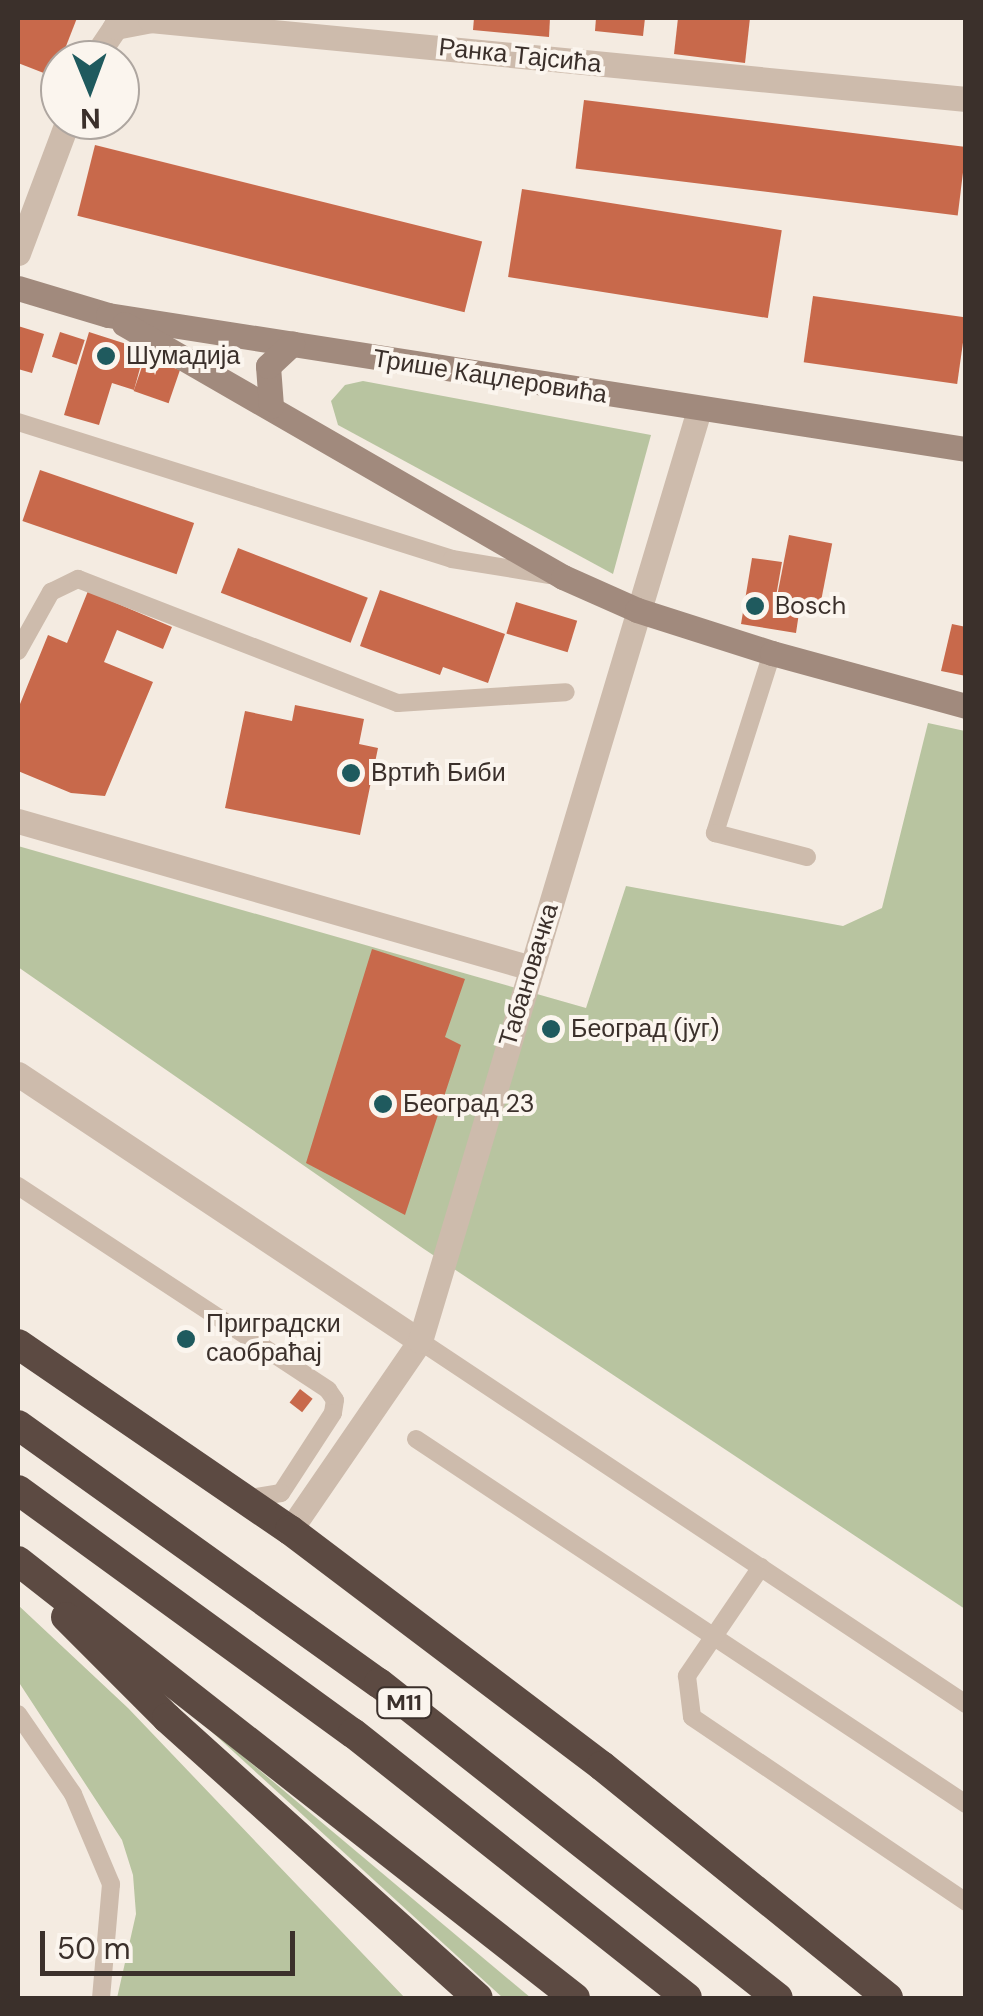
<!DOCTYPE html>
<meta charset="utf-8">
<style>
body{margin:0}
#map{position:relative;width:983px;height:2016px;overflow:hidden;background:#f4ebe1;font-family:"DM Sans",sans-serif}
div>[style]{position:absolute}
.green>*{inset:0;background:#b8c4a0}
.building>*{inset:0;background:#c8694b;transform-origin:0 0}
.lane>*{height:18px;margin:-9px;padding:0 9px;transform-origin:9px;border-radius:9px;background:#cdbbac}
.street>*{height:25px;margin:-12.5px;padding:0 12.5px;transform-origin:12.5px;border-radius:12.5px;background:#cdbbac}
.secondary>*{height:25px;margin:-12.5px;padding:0 12.5px;transform-origin:12.5px;border-radius:12.5px;background:#a18a7d}
.highway>*{height:30px;margin:-15px;padding:0 15px;transform-origin:15px;border-radius:15px;background:#5c4a42}
.dots>*{width:28px;height:28px;translate:-50% -50%;box-sizing:border-box;border:5px solid #fbf5ee;border-radius:50%}
span{translate:-50% -50%;white-space:nowrap;text-align:center;line-height:1.15;-webkit-text-stroke:8px #fbf5ee;paint-order:stroke}
.shield-label span{padding:2px 8px;background:#fbf5ee;border:2px solid;border-radius:8px;-webkit-text-stroke-width:0}
.shield-label{font-size:22px;color:#3b302b;font-weight:700}
.street-label{font-size:25px;color:#3b302b}
.poi-label{font-size:25px;color:#3b302b}
.left{translate:0 -50%;text-align:left}
.frame{position:absolute;inset:0;border:20px solid #3b302b;pointer-events:none}
.north{position:absolute;left:40px;top:40px;width:100px;height:100px;box-sizing:border-box;background:#fbf5ee;border:2px solid #aea6a0;border-radius:50%;rotate:179deg;font-size:28px;font-weight:700;line-height:40px;text-align:center;color:#3b302b}
.north::after{content:'';display:block;margin:auto;width:35px;height:45px;background:#1f5a5e;clip-path:polygon(50% 0,100% 100%,50% 72%,0 100%)}
.scale{position:absolute;left:40px;top:1931px;width:255px;height:45px;box-sizing:border-box;border:5px solid #3b302b;border-top:0;padding-left:12px;font-size:30px;line-height:35px;white-space:nowrap;color:#3b302b;-webkit-text-stroke:8px #fbf5ee;paint-order:stroke}
</style>
<div id="map">
<div class="green">
<i style="clip-path:polygon(363px 381px,651px 435px,613px 574px,338px 425px,331px 401px,345px 385px)"></i>
<i style="clip-path:polygon(928px 723px,965px 731px,965px 1609px,424px 1249px,18px 967px,18px 846px,586px 1008px,626px 886px,843px 926px,882px 908px)"></i>
<i style="clip-path:polygon(18px 1605px,128px 1708px,405px 1998px,117px 1998px,136px 1914px,133px 1875px,122px 1840px,18px 1681px)"></i>
<i style="clip-path:polygon(189px 1711px,531px 1998px,503px 1998px)"></i>
</div>
<div class="building">
<i style="clip-path:polygon(18px 18px,77px 18px,54px 77px,18px 63px)"></i>
<i style="clip-path:polygon(474px 18px,550px 18px,549px 37px,473px 30px)"></i>
<i style="clip-path:polygon(596px 18px,645px 18px,643px 36px,595px 31px)"></i>
<i style="clip-path:polygon(678px 18px,750px 18px,745px 63px,674px 54px)"></i>
<i style="left:584px;top:100px;width:385px;height:69px;rotate:7deg"></i>
<i style="left:95px;top:145px;width:399px;height:73px;rotate:14deg"></i>
<i style="left:522px;top:189px;width:263px;height:89px;rotate:9deg"></i>
<i style="left:813px;top:296px;width:155px;height:67px;rotate:8deg"></i>
<i style="clip-path:polygon(18px 326px,44px 334px,32px 373px,18px 369px)"></i>
<i style="left:60px;top:332px;width:26px;height:26px;rotate:18deg"></i>
<i style="clip-path:polygon(89px 332px,145px 350px,134px 390px,112px 383px,99px 425px,64px 415px)"></i>
<i style="left:145px;top:358px;width:37px;height:35px;rotate:19deg"></i>
<i style="left:40px;top:470px;width:163px;height:54px;rotate:19deg"></i>
<i style="left:789px;top:535px;width:44px;height:66px;rotate:11deg"></i>
<i style="left:238px;top:548px;width:139px;height:48px;rotate:21deg"></i>
<i style="clip-path:polygon(752px 558px,782px 562px,775px 602px,800px 606px,796px 633px,741px 624px)"></i>
<i style="clip-path:polygon(380px 590px,505px 634px,488px 683px,443px 667px,440px 675px,360px 646px)"></i>
<i style="clip-path:polygon(88px 591px,172px 627px,163px 649px,117px 630px,104px 662px,153px 682px,105px 796px,71px 793px,18px 771px,18px 709px,48px 635px,67px 643px)"></i>
<i style="left:516px;top:602px;width:64px;height:33px;rotate:17deg"></i>
<i style="clip-path:polygon(952px 624px,966px 627px,966px 676px,941px 671px)"></i>
<i style="clip-path:polygon(295px 705px,364px 719px,359px 744px,378px 748px,360px 835px,225px 808px,245px 711px,292px 721px)"></i>
<i style="clip-path:polygon(372px 949px,465px 979px,445px 1037px,461px 1045px,405px 1215px,306px 1163px)"></i>
<i style="left:300px;top:1389px;width:16px;height:17px;rotate:38deg"></i>
</div>
<div class="lane">
<i style="left:18px;top:422px;width:455px;rotate:17.5deg"></i>
<i style="left:452px;top:559px;width:99px;rotate:9.3deg"></i>
<i style="left:18px;top:651px;width:68px;rotate:-60.8deg"></i>
<i style="left:51px;top:592px;width:30px;rotate:-26deg"></i>
<i style="left:78px;top:579px;width:343px;rotate:21.2deg"></i>
<i style="left:398px;top:703px;width:168px;rotate:-3.7deg"></i>
<i style="left:772px;top:653px;width:189px;rotate:107.6deg"></i>
<i style="left:715px;top:833px;width:95px;rotate:14.6deg"></i>
<i style="left:18px;top:1186px;width:371px;rotate:33.3deg"></i>
<i style="left:328px;top:1390px;width:12px;rotate:55deg"></i>
<i style="left:335px;top:1400px;width:13px;rotate:99deg"></i>
<i style="left:333px;top:1413px;width:95px;rotate:123deg"></i>
<i style="left:281px;top:1493px;width:30px;rotate:171deg"></i>
<i style="left:420px;top:1341px;width:656px;rotate:33.62deg"></i>
<i style="left:416px;top:1439px;width:660px;rotate:33.57deg"></i>
<i style="left:761px;top:1567px;width:132px;rotate:124.2deg"></i>
<i style="left:687px;top:1676px;width:41px;rotate:83deg"></i>
<i style="left:692px;top:1717px;width:331px;rotate:34deg"></i>
<i style="left:18px;top:1714px;width:97px;rotate:55.5deg"></i>
<i style="left:73px;top:1794px;width:98px;rotate:67.1deg"></i>
<i style="left:111px;top:1884px;width:114px;rotate:95deg"></i>
</div>
<div class="street">
<i style="left:93px;top:60px;width:40px;rotate:-56deg"></i>
<i style="left:115px;top:27px;width:36px;rotate:-11deg"></i>
<i style="left:150px;top:20px;width:820px;rotate:5.53deg"></i>
<i style="left:18px;top:253px;width:142px;rotate:-69.4deg"></i>
<i style="left:18px;top:821px;width:534px;rotate:15.99deg"></i>
<i style="left:18px;top:1074px;width:483px;rotate:33.6deg"></i>
<i style="left:290px;top:1530px;width:229px;rotate:-55.5deg"></i>
<i style="left:420px;top:1341px;width:972px;rotate:-73.32deg"></i>
</div>
<div class="secondary">
<i style="left:18px;top:288px;width:94px;rotate:16.7deg"></i>
<i style="left:108px;top:315px;width:868px;rotate:8.88deg"></i>
<i style="left:124px;top:324px;width:507px;rotate:29.96deg"></i>
<i style="left:563px;top:577px;width:81px;rotate:24deg"></i>
<i style="left:637px;top:610px;width:142px;rotate:17.7deg"></i>
<i style="left:772px;top:653px;width:201px;rotate:15.3deg"></i>
<i style="left:271px;top:406px;width:40px;rotate:-94.3deg"></i>
<i style="left:268px;top:366px;width:33px;rotate:-43deg"></i>
</div>
<div class="highway">
<i style="left:18px;top:1344px;width:330px;rotate:34.4deg"></i>
<i style="left:290px;top:1530px;width:391px;rotate:37.1deg"></i>
<i style="left:602px;top:1766px;width:368px;rotate:39deg"></i>
<i style="left:18px;top:1425px;width:444px;rotate:35.6deg"></i>
<i style="left:379px;top:1683px;width:508px;rotate:38.29deg"></i>
<i style="left:18px;top:1490px;width:414px;rotate:36deg"></i>
<i style="left:353px;top:1733px;width:426px;rotate:38.4deg"></i>
<i style="left:18px;top:1561px;width:708px;rotate:38.12deg"></i>
<i style="left:66px;top:1617px;width:143px;rotate:45deg"></i>
<i style="left:167px;top:1718px;width:418px;rotate:42deg"></i>
</div>
<div class="dots">
<i style="left:106px;top:356px;background:#1f5a5e"></i>
<i style="left:755px;top:606px;background:#1f5a5e"></i>
<i style="left:351px;top:773px;background:#1f5a5e"></i>
<i style="left:551px;top:1029px;background:#1f5a5e"></i>
<i style="left:383px;top:1104px;background:#1f5a5e"></i>
<i style="left:186px;top:1339px;background:#1f5a5e"></i>
</div>
<div class="shield-label">
<span style="left:404px;top:1703px">M11</span>
</div>
<div class="street-label">
<span style="left:520px;top:56px;rotate:6deg">Ранка Тајсића</span>
<span style="left:490px;top:377px;rotate:9deg">Трише Кацлеровића</span>
<span style="left:529px;top:975px;rotate:-73deg">Табановачка</span>
</div>
<div class="poi-label">
<span class="left" style="left:126px;top:356px">Шумадија</span>
<span class="left" style="left:775px;top:606px">Bosch</span>
<span class="left" style="left:371px;top:773px">Вртић Биби</span>
<span class="left" style="left:571px;top:1029px">Београд (југ)</span>
<span class="left" style="left:403px;top:1104px">Београд 23</span>
<span class="left" style="left:206px;top:1339px">Приградски<br>саобраћај</span>
</div>
<div class="frame"></div>
<div class="north">N</div>
<div class="scale">50 m</div>
</div>
